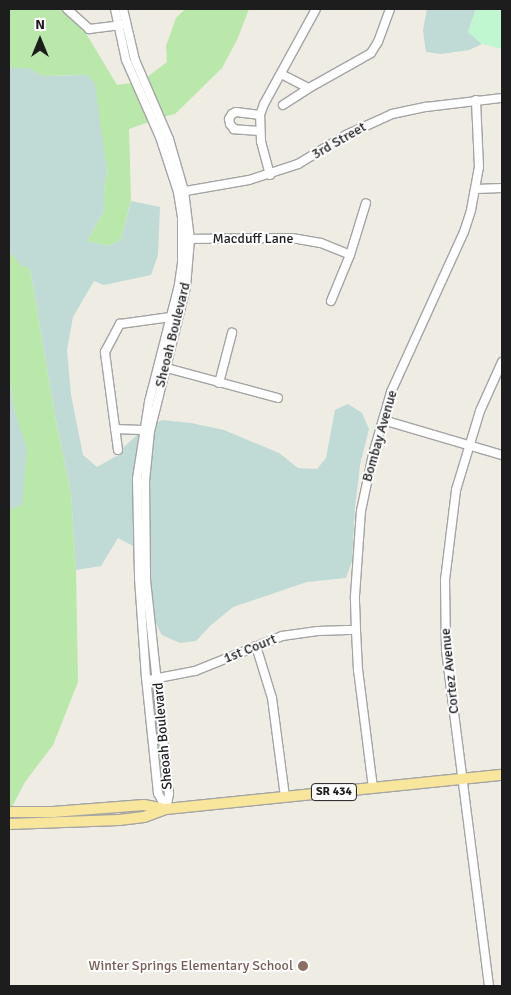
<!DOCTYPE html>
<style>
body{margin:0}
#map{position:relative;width:511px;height:995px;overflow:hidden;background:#eeece3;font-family:Signika,sans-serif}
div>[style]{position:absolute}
.grass>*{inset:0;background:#bae7aa}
.wetland>*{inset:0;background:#c0dbd5}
.park>*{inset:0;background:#c0f7d1}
.roads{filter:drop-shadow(1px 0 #a4a4a4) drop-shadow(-1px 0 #a4a4a4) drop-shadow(0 1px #a4a4a4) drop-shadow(0 -1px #a4a4a4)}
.minor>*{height:8px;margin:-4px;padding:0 4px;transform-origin:4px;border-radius:4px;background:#fff}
.major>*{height:10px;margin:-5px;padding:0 5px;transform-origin:5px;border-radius:5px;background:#f8e69d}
.dots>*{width:14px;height:14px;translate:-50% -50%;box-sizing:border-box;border:2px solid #fff;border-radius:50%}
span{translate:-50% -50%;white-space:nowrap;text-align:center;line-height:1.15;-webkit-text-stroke:4px #fff;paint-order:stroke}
.shield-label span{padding:1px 4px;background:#fff;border:1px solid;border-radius:4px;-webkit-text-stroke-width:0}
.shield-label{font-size:12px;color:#1d1d1d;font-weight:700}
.street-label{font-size:14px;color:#1d1d1d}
.education-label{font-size:14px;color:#785e54}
.right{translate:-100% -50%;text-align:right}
.frame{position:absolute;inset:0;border:10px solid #1d1d1d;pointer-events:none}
.north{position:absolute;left:15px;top:15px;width:50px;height:50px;-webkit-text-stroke:4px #fff;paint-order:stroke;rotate:0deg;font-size:14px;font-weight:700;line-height:20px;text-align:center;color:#1d1d1d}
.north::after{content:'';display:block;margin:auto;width:18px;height:22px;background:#1d1d1d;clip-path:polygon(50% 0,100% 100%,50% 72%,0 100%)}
</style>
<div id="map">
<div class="grass">
<i style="clip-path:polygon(9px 9px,61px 9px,84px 30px,117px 85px,131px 83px,149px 122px,129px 129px,131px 200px,121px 240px,108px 246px,87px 241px,104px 211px,104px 190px,107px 171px,87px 75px,43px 76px,29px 68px,12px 68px,9px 66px)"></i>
<i style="clip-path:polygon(185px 9px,249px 9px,237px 40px,222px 68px,175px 114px,163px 117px,146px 78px,167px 62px,166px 46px,176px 18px)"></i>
<i style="clip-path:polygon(9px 251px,22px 265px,30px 268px,55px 415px,71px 494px,76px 570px,78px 682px,53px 745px,25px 782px,12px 807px,9px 807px,9px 508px,11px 509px,15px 412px,9px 378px)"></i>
</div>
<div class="wetland">
<i style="clip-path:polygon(427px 9px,476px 9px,468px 32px,482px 44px,469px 50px,441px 54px,426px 52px,423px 30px)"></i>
<i style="clip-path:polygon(9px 66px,12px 68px,29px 68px,43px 76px,87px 75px,95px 83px,107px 171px,104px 190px,104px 211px,87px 241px,108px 246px,121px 240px,131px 201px,160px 207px,158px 255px,151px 275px,104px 285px,94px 281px,73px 317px,67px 350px,71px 395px,83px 455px,97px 467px,122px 453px,122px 449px,139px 433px,134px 480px,135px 547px,118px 538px,101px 566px,76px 570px,71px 494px,55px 415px,30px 268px,22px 266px,9px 251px)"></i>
<i style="clip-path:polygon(9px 378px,15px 412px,27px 449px,22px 505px,10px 509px)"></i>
<i style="clip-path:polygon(348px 404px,362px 413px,369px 429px,360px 465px,355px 508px,352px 561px,346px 578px,307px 582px,233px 607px,210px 626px,196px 641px,180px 643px,162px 635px,155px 622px,150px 580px,148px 481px,156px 423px,162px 420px,191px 423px,224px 430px,279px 453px,298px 468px,317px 469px,326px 458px,335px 410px)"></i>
</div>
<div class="park">
<i style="clip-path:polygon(476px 9px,502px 9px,502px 49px,482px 44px,468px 32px)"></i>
</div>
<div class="roads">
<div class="minor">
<i style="left:67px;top:9px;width:30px;rotate:42deg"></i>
<i style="left:89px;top:29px;width:32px;rotate:-7deg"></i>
<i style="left:115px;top:9px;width:52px;rotate:77.8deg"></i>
<i style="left:126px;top:60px;width:84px;rotate:66.2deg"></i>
<i style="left:160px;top:137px;width:58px;rotate:71.9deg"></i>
<i style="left:178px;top:192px;width:24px;rotate:81deg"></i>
<i style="left:182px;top:216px;width:47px;rotate:90deg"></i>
<i style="left:182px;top:263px;width:22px;rotate:98deg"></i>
<i style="left:179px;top:285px;width:121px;rotate:104.4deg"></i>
<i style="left:149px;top:402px;width:78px;rotate:98.9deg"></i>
<i style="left:137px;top:479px;width:99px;rotate:88.8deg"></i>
<i style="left:139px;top:578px;width:99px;rotate:86deg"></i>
<i style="left:146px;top:677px;width:117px;rotate:84.1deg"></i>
<i style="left:158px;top:793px;width:18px;rotate:63deg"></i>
<i style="left:123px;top:9px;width:52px;rotate:76.8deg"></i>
<i style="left:135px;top:60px;width:86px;rotate:66.7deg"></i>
<i style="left:169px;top:139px;width:54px;rotate:73.9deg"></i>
<i style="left:184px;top:191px;width:48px;rotate:82.9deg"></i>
<i style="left:190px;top:239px;width:48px;rotate:94.8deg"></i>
<i style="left:186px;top:287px;width:148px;rotate:104deg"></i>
<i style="left:150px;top:431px;width:50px;rotate:95.7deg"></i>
<i style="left:145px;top:481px;width:99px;rotate:89.4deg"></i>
<i style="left:146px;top:580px;width:215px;rotate:83.9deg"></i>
<i style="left:169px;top:794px;width:15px;rotate:101deg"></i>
<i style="left:281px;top:74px;width:31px;rotate:27deg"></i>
<i style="left:283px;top:105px;width:31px;rotate:-33deg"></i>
<i style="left:309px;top:88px;width:71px;rotate:-29.4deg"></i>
<i style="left:371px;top:53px;width:13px;rotate:-58deg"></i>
<i style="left:378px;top:42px;width:35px;rotate:-70deg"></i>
<i style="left:260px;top:131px;width:26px;rotate:-176deg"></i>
<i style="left:234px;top:129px;width:6px;rotate:-129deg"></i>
<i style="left:230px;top:124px;width:5px;rotate:-101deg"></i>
<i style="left:229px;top:119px;width:6px;rotate:-59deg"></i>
<i style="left:232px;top:114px;width:4px;rotate:-27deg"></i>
<i style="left:236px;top:112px;width:24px;rotate:7deg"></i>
<i style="left:270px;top:175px;width:35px;rotate:-105deg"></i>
<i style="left:261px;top:141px;width:26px;rotate:-92deg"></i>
<i style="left:260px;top:115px;width:12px;rotate:-70deg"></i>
<i style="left:264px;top:104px;width:108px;rotate:-61.3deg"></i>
<i style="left:476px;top:189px;width:26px;rotate:-2deg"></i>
<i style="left:180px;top:192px;width:70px;rotate:-9.9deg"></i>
<i style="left:249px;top:180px;width:52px;rotate:-18.1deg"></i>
<i style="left:298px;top:164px;width:56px;rotate:-31.1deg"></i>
<i style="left:346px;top:135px;width:51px;rotate:-24.5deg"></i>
<i style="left:392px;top:114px;width:35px;rotate:-12deg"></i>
<i style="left:426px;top:107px;width:77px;rotate:-6.8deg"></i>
<i style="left:185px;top:239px;width:107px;rotate:-0.5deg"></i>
<i style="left:292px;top:238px;width:29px;rotate:10deg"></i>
<i style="left:321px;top:243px;width:31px;rotate:22deg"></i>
<i style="left:331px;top:301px;width:50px;rotate:-67.6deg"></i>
<i style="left:350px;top:255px;width:54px;rotate:-72.9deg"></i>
<i style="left:163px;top:367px;width:119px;rotate:15.1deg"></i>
<i style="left:219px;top:383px;width:52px;rotate:-75.4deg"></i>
<i style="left:383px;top:420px;width:124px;rotate:16.4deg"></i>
<i style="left:115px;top:429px;width:33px;rotate:2deg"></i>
<i style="left:118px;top:450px;width:99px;rotate:-97.6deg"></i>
<i style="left:105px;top:352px;width:32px;rotate:-62deg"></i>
<i style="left:120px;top:324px;width:51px;rotate:-7.8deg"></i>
<i style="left:256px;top:646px;width:54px;rotate:72.9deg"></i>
<i style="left:272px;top:698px;width:100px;rotate:82.5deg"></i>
<i style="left:153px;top:679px;width:43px;rotate:-10.8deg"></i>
<i style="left:195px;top:671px;width:94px;rotate:-21.9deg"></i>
<i style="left:282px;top:636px;width:36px;rotate:-8deg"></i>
<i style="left:318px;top:631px;width:38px;rotate:-2deg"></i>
<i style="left:373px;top:788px;width:119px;rotate:-97.2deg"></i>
<i style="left:358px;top:670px;width:40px;rotate:-92.9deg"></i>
<i style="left:356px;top:630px;width:34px;rotate:-92deg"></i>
<i style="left:355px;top:596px;width:85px;rotate:-86deg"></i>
<i style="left:361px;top:511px;width:58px;rotate:-78.1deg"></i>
<i style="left:373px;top:454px;width:65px;rotate:-73.8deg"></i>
<i style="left:391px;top:392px;width:176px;rotate:-65.5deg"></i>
<i style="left:464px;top:232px;width:23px;rotate:-72deg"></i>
<i style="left:471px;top:210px;width:44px;rotate:-79.5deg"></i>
<i style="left:479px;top:167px;width:67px;rotate:-92.6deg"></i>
<i style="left:489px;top:986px;width:339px;rotate:-97.3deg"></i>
<i style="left:446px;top:650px;width:70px;rotate:-90.8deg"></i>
<i style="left:445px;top:580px;width:91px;rotate:-83deg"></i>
<i style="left:456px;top:490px;width:83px;rotate:-73.1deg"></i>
<i style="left:480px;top:411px;width:54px;rotate:-65.8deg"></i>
</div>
<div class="major">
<i style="left:9px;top:812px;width:44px"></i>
<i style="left:53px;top:812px;width:91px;rotate:-4.4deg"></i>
<i style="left:144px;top:805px;width:21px;rotate:11deg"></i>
<i style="left:9px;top:824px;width:110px;rotate:-2.1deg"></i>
<i style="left:119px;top:820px;width:25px;rotate:-7deg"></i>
<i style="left:144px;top:817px;width:23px;rotate:-20deg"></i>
<i style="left:166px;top:809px;width:338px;rotate:-5.8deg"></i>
</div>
</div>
<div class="dots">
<i style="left:303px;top:966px;background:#8d6e63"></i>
</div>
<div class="shield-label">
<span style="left:334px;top:792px">SR 434</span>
</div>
<div class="street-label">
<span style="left:339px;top:141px;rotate:-30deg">3rd Street</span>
<span style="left:253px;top:239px">Macduff Lane</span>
<span style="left:173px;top:335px;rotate:-76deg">Sheoah Boulevard</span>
<span style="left:380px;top:436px;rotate:-74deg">Bombay Avenue</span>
<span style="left:250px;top:649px;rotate:-22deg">1st Court</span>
<span style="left:450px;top:671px;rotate:-96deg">Cortez Avenue</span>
<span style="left:163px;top:736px;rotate:-95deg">Sheoah Boulevard</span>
</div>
<div class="education-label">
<span class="right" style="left:293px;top:966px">Winter Springs Elementary School</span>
</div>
<div class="frame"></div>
<div class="north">N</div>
</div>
